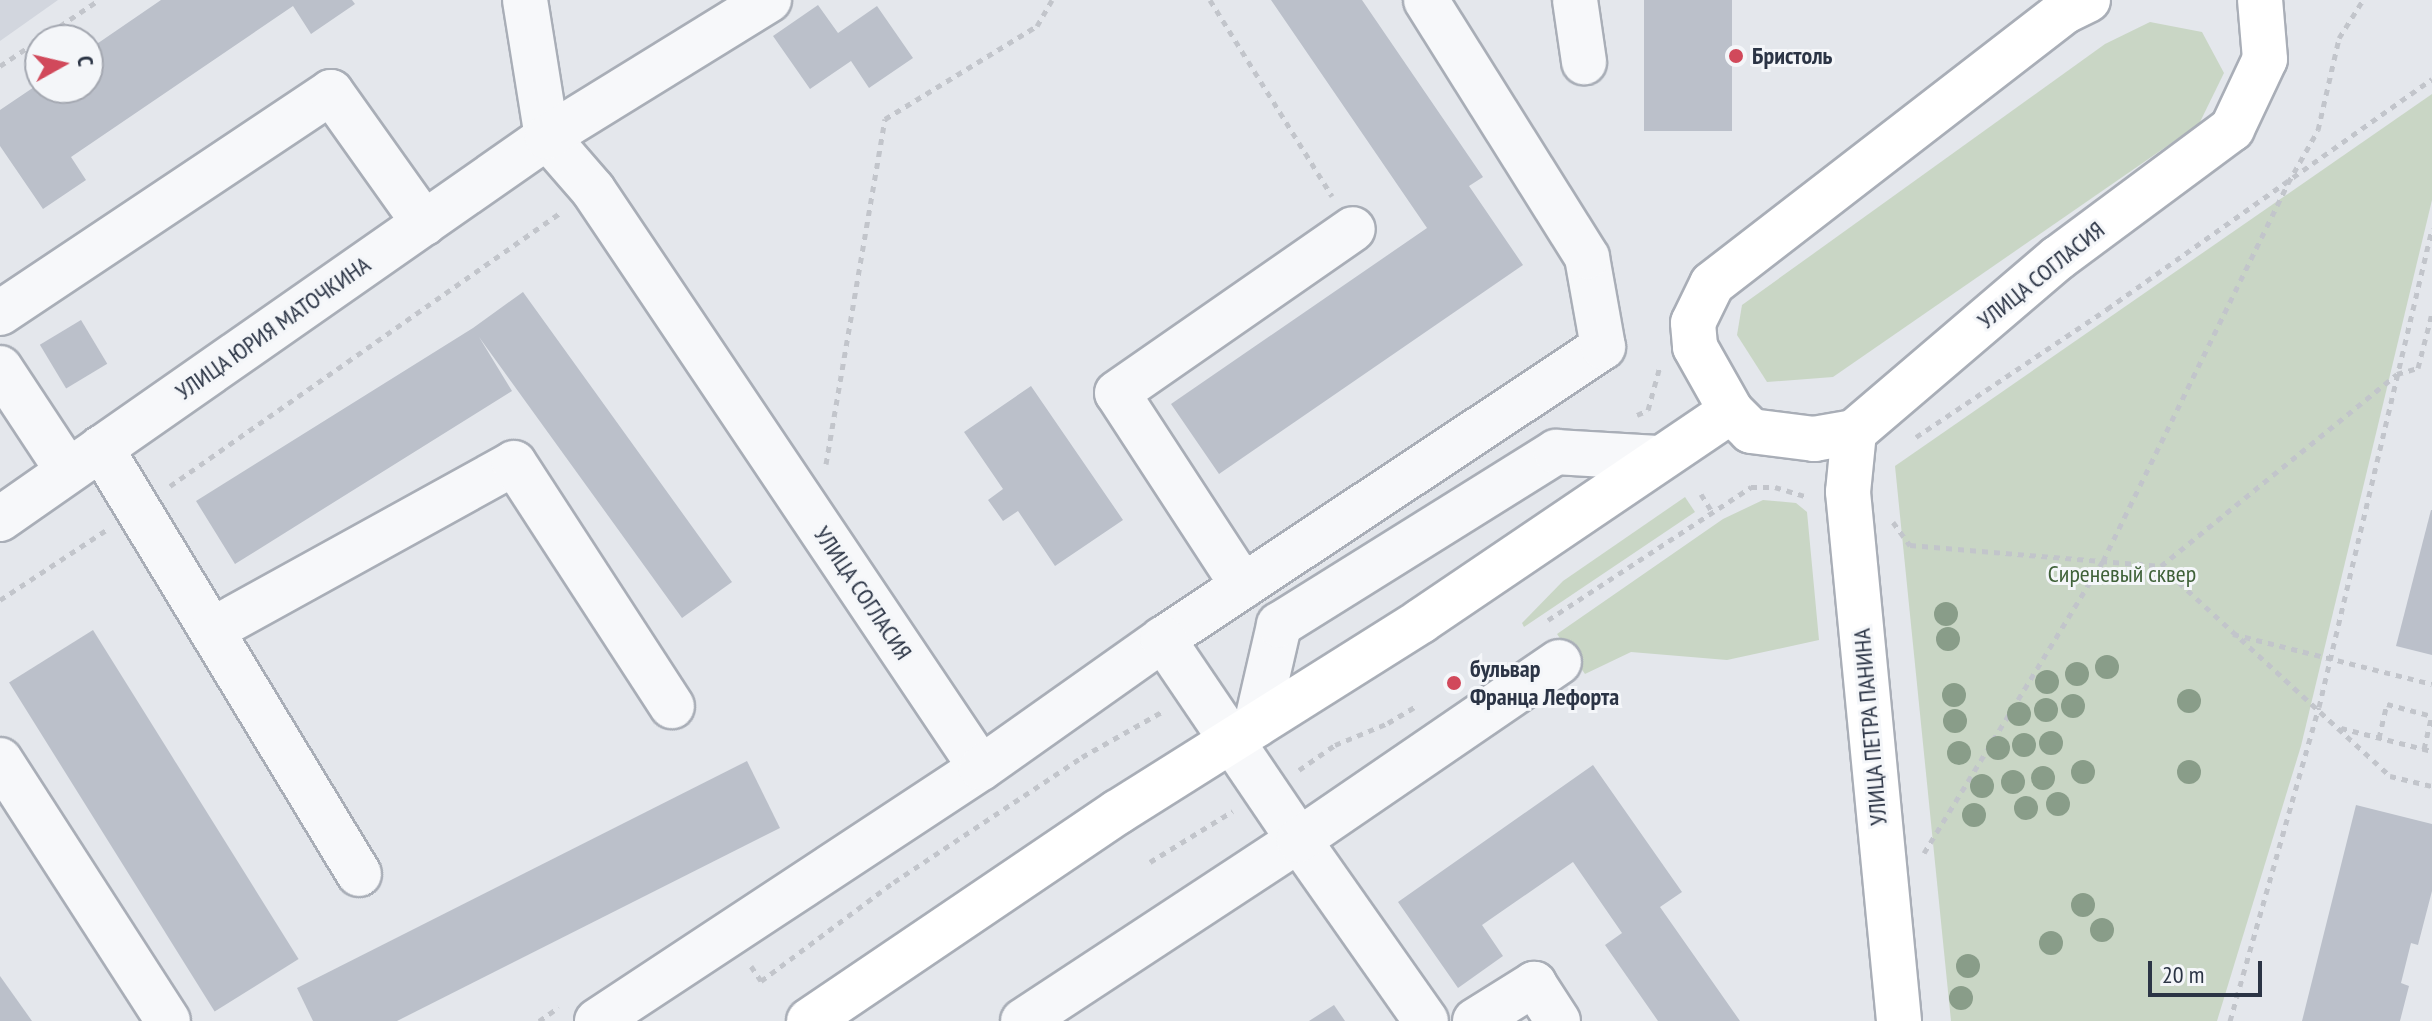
<!DOCTYPE html>
<meta charset="utf-8">
<style>
body{margin:0}
#map{position:relative;width:2432px;height:1021px;overflow:hidden;background:#e4e7ec;font-family:"PT Sans Narrow",sans-serif}
div>[style]{position:absolute}
.built>*{inset:0;background:#d2d6de}
.green>*{inset:0;background:#c9d6c5}
.building>*{inset:0;background:#bbc0ca;transform-origin:0 0}
.path>*{height:5px;margin-top:-2.5px;transform-origin:0;background:repeating-linear-gradient(90deg,#c2c5cb 0 6px,transparent 0 12px)}
.roads{filter:drop-shadow(2px 0 #a9aeb7) drop-shadow(-2px 0 #a9aeb7) drop-shadow(0 2px #a9aeb7) drop-shadow(0 -2px #a9aeb7)}
.minor>*{height:44px;margin:-22px;padding:0 22px;transform-origin:22px;border-radius:22px;background:#f7f8fa}
.major>*{height:44px;margin:-22px;padding:0 22px;transform-origin:22px;border-radius:22px;background:#fff}
.trees>*{width:24px;height:24px;margin:-12px;border-radius:50%;background:#899d89}
.dots>*{width:22px;height:22px;translate:-50% -50%;box-sizing:border-box;border:4px solid #f4f6f9;border-radius:50%}
span{translate:-50% -50%;white-space:nowrap;text-align:center;line-height:1.15;-webkit-text-stroke:6px #f4f6f9;paint-order:stroke}
.poi-label{font-size:24px;color:#2b3445;font-weight:700}
.left{translate:0 -50%;text-align:left}
.street-label{font-size:24px;color:#2b3445}
.park-label{font-size:24px;color:#3f6138}
.north{position:absolute;left:24px;top:24px;width:80px;height:80px;box-sizing:border-box;background:#f4f6f9;border:2px solid #a4a8b1;border-radius:50%;rotate:82deg;font-size:22px;font-weight:700;line-height:32px;text-align:center;color:#2b3445}
.north::after{content:'';display:block;margin:auto;width:28px;height:36px;background:#d1495b;clip-path:polygon(50% 0,100% 100%,50% 72%,0 100%)}
.scale{position:absolute;left:2148px;top:961px;width:114px;height:36px;box-sizing:border-box;border:4px solid #2b3445;border-top:0;padding-left:10px;font-size:24px;line-height:28px;white-space:nowrap;color:#2b3445;-webkit-text-stroke:6px #f4f6f9;paint-order:stroke}
</style>
<div id="map">
<div class="built">
<i style="clip-path:polygon(0 0,58px 0,0 41px)"></i>
</div>
<div class="green">
<i style="clip-path:polygon(2150px 22px,2202px 32px,2224px 73px,2199px 124px,1833px 377px,1767px 382px,1737px 335px,1742px 305px,2105px 44px)"></i>
<i style="clip-path:polygon(2432px 94px,2432px 200px,2301px 746px,2217px 1021px,1951px 1021px,1895px 466px)"></i>
<i style="clip-path:polygon(1685px 497px,1695px 512px,1524px 627px,1522px 623px,1563px 581px)"></i>
<i style="clip-path:polygon(1763px 500px,1796px 503px,1807px 512px,1819px 640px,1727px 660px,1631px 652px,1585px 674px,1557px 634px,1723px 519px)"></i>
</div>
<div class="building">
<i style="clip-path:polygon(161px 0,352px 0,355px 4px,311px 34px,293px 6px,71px 157px,86px 180px,43px 209px,0 146px,0 110px,40px 83px,40px 88px,88px 88px,88px 50px)"></i>
<i style="clip-path:polygon(1271px 0,1362px 0,1483px 177px,1469px 186px,1523px 265px,1219px 474px,1171px 404px,1427px 228px)"></i>
<i style="left:1644px;top:0;width:88px;height:131px"></i>
<i style="clip-path:polygon(818px 5px,838px 33px,877px 6px,913px 58px,869px 88px,851px 61px,810px 89px,773px 36px)"></i>
<i style="clip-path:polygon(523px 292px,732px 582px,682px 618px,479px 337px,512px 391px,235px 564px,196px 501px,473px 328px)"></i>
<i style="left:81px;top:320px;width:51px;height:48px;rotate:59deg"></i>
<i style="clip-path:polygon(1031px 386px,1123px 520px,1055px 566px,1018px 511px,1003px 521px,988px 500px,1003px 489px,964px 432px)"></i>
<i style="clip-path:polygon(2431px 510px,2432px 510px,2432px 655px,2396px 646px)"></i>
<i style="left:93px;top:630px;width:388px;height:99px;rotate:58deg"></i>
<i style="clip-path:polygon(747px 761px,780px 828px,397px 1021px,313px 1021px,297px 988px)"></i>
<i style="clip-path:polygon(1593px 765px,1682px 892px,1660px 907px,1740px 1021px,1658px 1021px,1605px 945px,1622px 933px,1573px 862px,1482px 925px,1503px 956px,1458px 988px,1398px 902px)"></i>
<i style="clip-path:polygon(2356px 805px,2432px 824px,2432px 891px,2418px 945px,2411px 943px,2401px 983px,2409px 986px,2400px 1021px,2302px 1021px)"></i>
<i style="clip-path:polygon(0 976px,32px 1021px,0 1021px)"></i>
<i style="clip-path:polygon(1334px 1005px,1345px 1021px,1309px 1021px)"></i>
</div>
<div class="path">
<i style="left:1210px;top:0;width:231px;rotate:58.1deg"></i>
<i style="left:0;top:66px;width:119px;rotate:-33.7deg"></i>
<i style="left:1637px;top:415px;width:12px;rotate:-24deg"></i>
<i style="left:1648px;top:410px;width:46px;rotate:-74.7deg"></i>
<i style="left:1916px;top:437px;width:230px;rotate:-33.8deg"></i>
<i style="left:2107px;top:309px;width:398px;rotate:-35.3deg"></i>
<i style="left:826px;top:464px;width:350px;rotate:-80.3deg"></i>
<i style="left:885px;top:119px;width:178px;rotate:-31.5deg"></i>
<i style="left:1037px;top:26px;width:30px;rotate:-60deg"></i>
<i style="left:170px;top:486px;width:478px;rotate:-35deg"></i>
<i style="left:1701px;top:494px;width:19px;rotate:58deg"></i>
<i style="left:1893px;top:522px;width:29px;rotate:54deg"></i>
<i style="left:1910px;top:545px;width:252px;rotate:4.8deg"></i>
<i style="left:2161px;top:566px;width:311px;rotate:42.5deg"></i>
<i style="left:2390px;top:776px;width:43px;rotate:13.4deg"></i>
<i style="left:2161px;top:566px;width:304px;rotate:-39.1deg"></i>
<i style="left:2397px;top:374px;width:22px;rotate:-16deg"></i>
<i style="left:2418px;top:368px;width:57px;rotate:-75.7deg"></i>
<i style="left:0;top:600px;width:127px;rotate:-33.4deg"></i>
<i style="left:1548px;top:620px;width:243px;rotate:-33.2deg"></i>
<i style="left:1751px;top:487px;width:24px"></i>
<i style="left:1775px;top:487px;width:34px;rotate:17deg"></i>
<i style="left:2233px;top:634px;width:205px;rotate:14.1deg"></i>
<i style="left:2341px;top:728px;width:94px;rotate:14.2deg"></i>
<i style="left:2379px;top:738px;width:35px;rotate:-77deg"></i>
<i style="left:2387px;top:704px;width:47px;rotate:14.9deg"></i>
<i style="left:2424px;top:749px;width:35px;rotate:-77deg"></i>
<i style="left:1299px;top:770px;width:44px;rotate:-34.8deg"></i>
<i style="left:1335px;top:745px;width:57px;rotate:-22.5deg"></i>
<i style="left:1388px;top:723px;width:33px;rotate:-31deg"></i>
<i style="left:1924px;top:853px;width:342px;rotate:-58.5deg"></i>
<i style="left:2103px;top:561px;width:421px;rotate:-63.9deg"></i>
<i style="left:2288px;top:183px;width:61px;rotate:-60.5deg"></i>
<i style="left:2318px;top:130px;width:94px;rotate:-77.1deg"></i>
<i style="left:2339px;top:38px;width:45px;rotate:-57.7deg"></i>
<i style="left:1150px;top:862px;width:97px;rotate:-31.6deg"></i>
<i style="left:751px;top:966px;width:18px;rotate:56deg"></i>
<i style="left:761px;top:981px;width:166px;rotate:-36.7deg"></i>
<i style="left:894px;top:882px;width:226px;rotate:-33.6deg"></i>
<i style="left:1082px;top:757px;width:95px;rotate:-29.5deg"></i>
<i style="left:539px;top:1021px;width:24px;rotate:-35deg"></i>
<i style="left:2230px;top:1021px;width:326px;rotate:-74.2deg"></i>
<i style="left:2319px;top:707px;width:492px;rotate:-76.7deg"></i>
</div>
<div class="roads">
<div class="minor">
<i style="left:525px;top:0;width:139px;rotate:80.9deg"></i>
<i style="left:1575px;top:0;width:63px;rotate:81.7deg"></i>
<i style="left:547px;top:137px;width:70px;rotate:49deg"></i>
<i style="left:593px;top:190px;width:696px;rotate:56.13deg"></i>
<i style="left:0;top:313px;width:398px;rotate:-33.7deg"></i>
<i style="left:331px;top:92px;width:161px;rotate:54.6deg"></i>
<i style="left:0;top:368px;width:123px;rotate:56.6deg"></i>
<i style="left:101px;top:448px;width:498px;rotate:58.8deg"></i>
<i style="left:0;top:519px;width:667px;rotate:-34.93deg"></i>
<i style="left:547px;top:137px;width:261px;rotate:-31.7deg"></i>
<i style="left:1243px;top:586px;width:230px;rotate:-123.1deg"></i>
<i style="left:1117px;top:393px;width:287px;rotate:-34.8deg"></i>
<i style="left:212px;top:630px;width:345px;rotate:-28.9deg"></i>
<i style="left:514px;top:463px;width:290px;rotate:57deg"></i>
<i style="left:1256px;top:725px;width:103px;rotate:-77deg"></i>
<i style="left:1279px;top:625px;width:327px;rotate:-32deg"></i>
<i style="left:1556px;top:452px;width:101px;rotate:3.4deg"></i>
<i style="left:0;top:760px;width:310px;rotate:57.2deg"></i>
<i style="left:597px;top:1021px;width:460px;rotate:-33.4deg"></i>
<i style="left:981px;top:768px;width:223px;rotate:-35.3deg"></i>
<i style="left:1163px;top:639px;width:528px;rotate:-33.57deg"></i>
<i style="left:1603px;top:347px;width:91px;rotate:-100.1deg"></i>
<i style="left:1587px;top:257px;width:303px;rotate:-122.1deg"></i>
<i style="left:1023px;top:1021px;width:330px;rotate:-33.3deg"></i>
<i style="left:1299px;top:840px;width:243px;rotate:-124.1deg"></i>
<i style="left:1426px;top:1021px;width:221px;rotate:-125.1deg"></i>
<i style="left:1299px;top:840px;width:315px;rotate:-34.4deg"></i>
<i style="left:1475px;top:1021px;width:70px;rotate:-32.1deg"></i>
<i style="left:1534px;top:984px;width:44px;rotate:57deg"></i>
</div>
<div class="major">
<i style="left:2088px;top:0;width:25px;rotate:154deg"></i>
<i style="left:2065px;top:11px;width:446px;rotate:142.3deg"></i>
<i style="left:1712px;top:284px;width:43px;rotate:116deg"></i>
<i style="left:1693px;top:323px;width:24px;rotate:85deg"></i>
<i style="left:1695px;top:347px;width:73px;rotate:60.6deg"></i>
<i style="left:1731px;top:411px;width:28px;rotate:45deg"></i>
<i style="left:1751px;top:431px;width:64px;rotate:7.2deg"></i>
<i style="left:1814px;top:439px;width:41px;rotate:-9.9deg"></i>
<i style="left:1854px;top:432px;width:268px;rotate:-40.5deg"></i>
<i style="left:2058px;top:258px;width:217px;rotate:-36.6deg"></i>
<i style="left:2232px;top:129px;width:77px;rotate:-64.8deg"></i>
<i style="left:2265px;top:59px;width:59px;rotate:-94.8deg"></i>
<i style="left:1854px;top:432px;width:60px;rotate:95.7deg"></i>
<i style="left:1848px;top:492px;width:531px;rotate:84.49deg"></i>
<i style="left:809px;top:1021px;width:373px;rotate:-34.1deg"></i>
<i style="left:1118px;top:812px;width:358px;rotate:-32.2deg"></i>
<i style="left:1421px;top:621px;width:374px;rotate:-34.1deg"></i>
</div>
</div>
<div class="trees">
<i style="left:1946px;top:614px"></i>
<i style="left:1948px;top:639px"></i>
<i style="left:2107px;top:667px"></i>
<i style="left:2077px;top:674px"></i>
<i style="left:2047px;top:682px"></i>
<i style="left:1954px;top:695px"></i>
<i style="left:2189px;top:701px"></i>
<i style="left:2073px;top:706px"></i>
<i style="left:2046px;top:710px"></i>
<i style="left:2019px;top:714px"></i>
<i style="left:1955px;top:721px"></i>
<i style="left:2051px;top:743px"></i>
<i style="left:2024px;top:745px"></i>
<i style="left:1998px;top:748px"></i>
<i style="left:1959px;top:753px"></i>
<i style="left:2083px;top:772px"></i>
<i style="left:2189px;top:772px"></i>
<i style="left:2043px;top:778px"></i>
<i style="left:2013px;top:782px"></i>
<i style="left:1982px;top:786px"></i>
<i style="left:2058px;top:804px"></i>
<i style="left:2026px;top:808px"></i>
<i style="left:1974px;top:815px"></i>
<i style="left:2083px;top:905px"></i>
<i style="left:2102px;top:930px"></i>
<i style="left:2051px;top:943px"></i>
<i style="left:1968px;top:966px"></i>
<i style="left:1961px;top:998px"></i>
</div>
<div class="dots">
<i style="left:1736px;top:56px;background:#d1495b"></i>
<i style="left:1454px;top:683px;background:#d1495b"></i>
</div>
<div class="poi-label">
<span class="left" style="left:1752px;top:56px">Бристоль</span>
<span class="left" style="left:1470px;top:683px">бульвар<br>Франца Лефорта</span>
</div>
<div class="street-label">
<span style="left:2041px;top:275px;rotate:-39deg">УЛИЦА СОГЛАСИЯ</span>
<span style="left:273px;top:328px;rotate:-35deg">УЛИЦА ЮРИЯ МАТОЧКИНА</span>
<span style="left:863px;top:593px;rotate:56deg">УЛИЦА СОГЛАСИЯ</span>
<span style="left:1870px;top:727px;rotate:-95deg">УЛИЦА ПЕТРА ПАНИНА</span>
</div>
<div class="park-label">
<span style="left:2122px;top:574px">Сиреневый сквер</span>
</div>
<div class="north">С</div>
<div class="scale">20 m</div>
</div>
